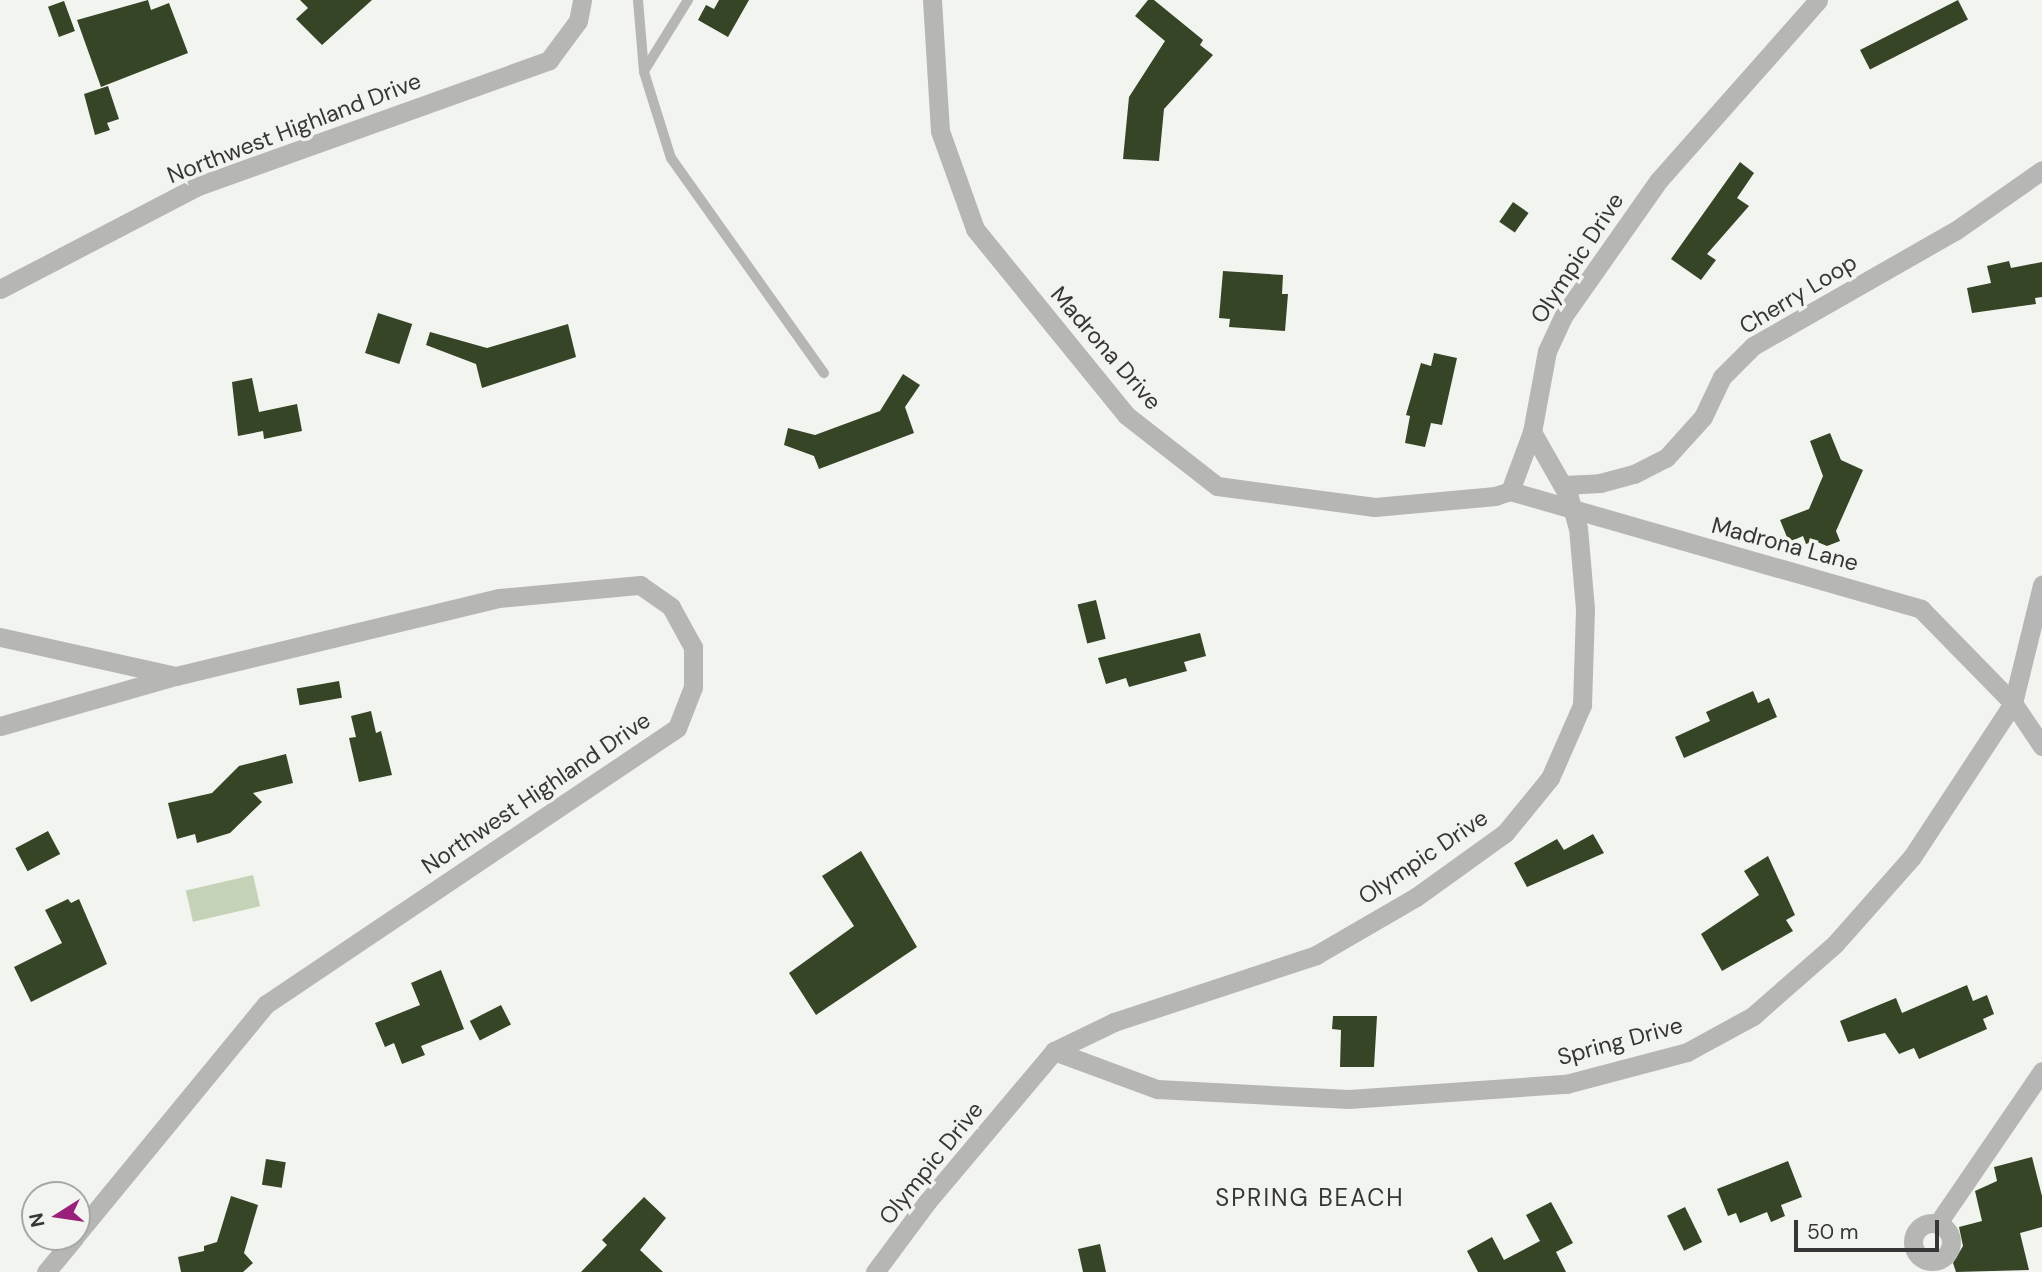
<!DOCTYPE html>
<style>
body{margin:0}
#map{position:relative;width:2042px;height:1272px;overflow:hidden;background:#f2f4f0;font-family:"DM Sans",sans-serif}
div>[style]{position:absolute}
.green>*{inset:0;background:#c4d3b7;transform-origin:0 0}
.building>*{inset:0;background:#354525;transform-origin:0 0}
.service>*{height:10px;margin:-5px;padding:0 5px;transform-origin:5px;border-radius:5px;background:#b6b7b5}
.minor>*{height:19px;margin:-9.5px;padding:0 9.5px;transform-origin:9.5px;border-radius:9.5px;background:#b6b7b5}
.minor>.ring{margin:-9.5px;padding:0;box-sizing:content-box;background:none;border:19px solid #b6b7b5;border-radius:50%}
.minor-bridge>*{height:19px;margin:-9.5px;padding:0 9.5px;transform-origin:9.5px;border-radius:9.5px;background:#b6b7b5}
span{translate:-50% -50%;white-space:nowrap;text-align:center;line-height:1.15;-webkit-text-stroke:7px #f2f4f0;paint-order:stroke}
.street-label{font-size:23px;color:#353635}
.neighbourhood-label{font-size:24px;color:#353635;letter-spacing:2px}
.north{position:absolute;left:21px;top:1181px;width:70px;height:70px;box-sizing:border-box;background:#f2f4f0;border:2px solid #a6a8a5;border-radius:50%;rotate:258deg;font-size:19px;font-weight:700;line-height:28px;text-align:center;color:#353635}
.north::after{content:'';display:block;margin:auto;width:24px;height:32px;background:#99217c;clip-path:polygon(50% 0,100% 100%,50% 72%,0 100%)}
.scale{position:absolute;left:1794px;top:1220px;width:145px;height:32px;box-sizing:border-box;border:4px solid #353635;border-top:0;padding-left:9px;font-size:21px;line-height:24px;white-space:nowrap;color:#353635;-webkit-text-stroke:5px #f2f4f0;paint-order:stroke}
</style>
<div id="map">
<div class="green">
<i style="left:253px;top:875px;width:32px;height:69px;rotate:77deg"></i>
</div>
<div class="building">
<i style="clip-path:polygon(148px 0,151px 10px,169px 3px,188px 53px,101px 87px,77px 20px)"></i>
<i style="clip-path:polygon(300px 0,372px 0,322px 45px,296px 19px,308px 8px)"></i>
<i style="clip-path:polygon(719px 0,749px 0,728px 37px,698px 20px,706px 5px,714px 9px)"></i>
<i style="clip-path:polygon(1148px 0,1154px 0,1203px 40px,1200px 45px,1213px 55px,1164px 109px,1159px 161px,1123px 159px,1129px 97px,1165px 41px,1135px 16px)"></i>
<i style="left:1958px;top:0;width:22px;height:110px;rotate:63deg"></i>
<i style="left:64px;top:1px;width:32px;height:17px;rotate:70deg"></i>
<i style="clip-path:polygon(108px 86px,119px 119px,107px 123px,110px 130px,95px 135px,84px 94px)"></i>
<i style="clip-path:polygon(1740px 162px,1754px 173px,1737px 198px,1749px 206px,1707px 254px,1716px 260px,1701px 280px,1671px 259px)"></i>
<i style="left:1513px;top:202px;width:19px;height:24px;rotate:35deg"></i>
<i style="clip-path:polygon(2009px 261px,2011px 268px,2042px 262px,2042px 297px,2035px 298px,2036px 304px,1972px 313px,1967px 288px,1991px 283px,1987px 266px)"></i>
<i style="clip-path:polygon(1223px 271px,1283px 275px,1282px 294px,1288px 294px,1285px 331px,1229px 327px,1230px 319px,1219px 318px)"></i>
<i style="left:378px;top:313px;width:36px;height:42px;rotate:18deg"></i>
<i style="clip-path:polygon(568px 324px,576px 357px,482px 388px,476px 364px,426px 345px,430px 332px,487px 348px)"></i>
<i style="clip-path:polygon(1434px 353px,1457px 358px,1442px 425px,1431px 423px,1425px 447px,1405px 443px,1410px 416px,1406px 415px,1421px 363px,1431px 366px)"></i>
<i style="clip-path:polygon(903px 374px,920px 385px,905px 407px,914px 433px,819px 469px,814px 456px,784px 445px,788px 428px,815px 435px,880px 411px)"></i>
<i style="clip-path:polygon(252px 378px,259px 412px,297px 404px,302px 431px,264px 439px,263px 431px,238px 436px,232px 382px)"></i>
<i style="clip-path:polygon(1830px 433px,1841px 460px,1863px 470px,1836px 531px,1840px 541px,1827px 546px,1815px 541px,1806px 544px,1803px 536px,1789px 542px,1780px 520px,1809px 509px,1823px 476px,1810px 441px)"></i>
<i style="left:1096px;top:600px;width:40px;height:19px;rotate:76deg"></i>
<i style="clip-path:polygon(1200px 633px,1206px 656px,1184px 662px,1187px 671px,1129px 687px,1126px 678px,1106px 684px,1098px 658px)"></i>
<i style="left:339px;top:681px;width:17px;height:43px;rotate:80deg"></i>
<i style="clip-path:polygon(1753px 691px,1758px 703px,1769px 698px,1777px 717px,1684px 758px,1675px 737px,1710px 721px,1706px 712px)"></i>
<i style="clip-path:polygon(371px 711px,376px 733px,381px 731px,392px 775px,359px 782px,349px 738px,356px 737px,351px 716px)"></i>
<i style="clip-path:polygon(286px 754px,293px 783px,253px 793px,262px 802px,230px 833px,197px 843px,195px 834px,177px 839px,168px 803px,212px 793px,239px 766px)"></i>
<i style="left:48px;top:831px;width:26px;height:37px;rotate:62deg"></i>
<i style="clip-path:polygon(1593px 834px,1604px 853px,1527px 887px,1514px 863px,1557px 839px,1564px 850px)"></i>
<i style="clip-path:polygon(861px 851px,917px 947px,816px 1015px,789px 973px,854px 926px,822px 876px)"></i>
<i style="clip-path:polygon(1768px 856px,1795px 915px,1786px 920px,1793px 931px,1722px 971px,1701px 934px,1759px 895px,1744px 871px)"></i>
<i style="clip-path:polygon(68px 899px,71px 903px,79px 899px,107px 964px,31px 1002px,14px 967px,62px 943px,45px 910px)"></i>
<i style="clip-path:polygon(441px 970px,464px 1029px,421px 1046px,425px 1055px,402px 1064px,394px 1043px,385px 1047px,375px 1023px,420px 1005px,411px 983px)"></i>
<i style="clip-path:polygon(1967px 985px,1973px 1001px,1987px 995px,1994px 1014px,1983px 1019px,1987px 1029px,1919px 1059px,1914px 1048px,1899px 1054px,1885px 1033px,1848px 1042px,1840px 1021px,1896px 998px,1902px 1013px)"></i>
<i style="left:501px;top:1005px;width:22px;height:35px;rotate:63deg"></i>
<i style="clip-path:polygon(1333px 1016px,1377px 1016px,1374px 1067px,1340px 1067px,1341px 1030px,1332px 1029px)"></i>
<i style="clip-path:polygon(2032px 1157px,2042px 1196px,2042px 1227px,2020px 1233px,2029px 1270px,1956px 1272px,1953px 1263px,1963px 1246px,1959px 1227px,1982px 1221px,1975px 1191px,1997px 1181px,1994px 1167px)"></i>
<i style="left:266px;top:1159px;width:20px;height:26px;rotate:9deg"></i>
<i style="clip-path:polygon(1788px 1161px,1802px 1197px,1781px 1205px,1785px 1216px,1771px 1222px,1767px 1212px,1740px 1223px,1736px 1213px,1728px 1216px,1717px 1189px)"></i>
<i style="clip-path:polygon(231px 1196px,258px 1205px,244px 1253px,253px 1263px,243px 1272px,181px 1272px,178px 1257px,204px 1251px,204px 1246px,217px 1242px)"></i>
<i style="clip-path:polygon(644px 1197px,666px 1218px,640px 1250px,663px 1272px,581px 1272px,607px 1245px,602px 1240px)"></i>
<i style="clip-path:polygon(1551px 1202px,1573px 1243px,1556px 1252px,1566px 1272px,1478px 1272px,1467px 1251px,1492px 1237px,1504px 1260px,1540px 1241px,1526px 1215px)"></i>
<i style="left:1685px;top:1207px;width:39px;height:20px;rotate:64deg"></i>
<i style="clip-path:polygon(1100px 1244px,1106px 1272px,1083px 1272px,1078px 1249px)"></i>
</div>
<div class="service">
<i style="left:638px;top:0;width:72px;rotate:85.2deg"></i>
<i style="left:644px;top:72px;width:90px;rotate:72.6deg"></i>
<i style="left:671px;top:158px;width:264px;rotate:54.6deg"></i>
<i style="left:644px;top:71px;width:84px;rotate:-58.2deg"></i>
</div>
<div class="minor">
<i style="left:932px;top:0;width:131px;rotate:86.5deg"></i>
<i style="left:940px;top:131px;width:104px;rotate:70.3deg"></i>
<i style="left:975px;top:229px;width:240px;rotate:50.9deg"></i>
<i style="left:1126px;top:415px;width:115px;rotate:38deg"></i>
<i style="left:1217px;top:486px;width:159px;rotate:7.6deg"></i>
<i style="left:1375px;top:507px;width:121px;rotate:-5.2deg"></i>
<i style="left:1495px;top:496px;width:16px;rotate:-18deg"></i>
<i style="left:1510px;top:491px;width:63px;rotate:-69.6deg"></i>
<i style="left:0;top:289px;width:223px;rotate:-27.5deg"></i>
<i style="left:198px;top:186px;width:373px;rotate:-19.7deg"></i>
<i style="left:549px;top:60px;width:49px;rotate:-53.4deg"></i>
<i style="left:578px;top:21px;width:21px;rotate:-79deg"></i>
<i style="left:1564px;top:485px;width:36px;rotate:-3deg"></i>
<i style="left:1600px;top:483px;width:35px;rotate:-15deg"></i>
<i style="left:1634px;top:474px;width:36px;rotate:-27deg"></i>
<i style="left:1666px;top:458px;width:55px;rotate:-47.9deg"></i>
<i style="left:1703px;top:417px;width:44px;rotate:-64.6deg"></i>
<i style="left:1722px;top:377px;width:44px;rotate:-45deg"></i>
<i style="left:1753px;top:346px;width:232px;rotate:-29.7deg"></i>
<i style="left:1955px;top:231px;width:106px;rotate:-35deg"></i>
<i style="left:1510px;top:491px;width:428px;rotate:16deg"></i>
<i style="left:1921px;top:609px;width:132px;rotate:45.6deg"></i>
<i style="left:2013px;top:703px;width:52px;rotate:56deg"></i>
<i style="left:1569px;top:497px;width:75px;rotate:-119.6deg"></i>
<i style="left:1532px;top:432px;width:82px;rotate:-79.5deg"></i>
<i style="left:1547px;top:351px;width:40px;rotate:-65deg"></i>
<i style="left:1564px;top:315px;width:165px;rotate:-54.9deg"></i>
<i style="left:1659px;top:180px;width:240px;rotate:-48.5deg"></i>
<i style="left:0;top:637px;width:180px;rotate:12.5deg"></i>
<i style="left:176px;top:676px;width:332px;rotate:-13.6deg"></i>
<i style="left:499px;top:598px;width:142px;rotate:-5.3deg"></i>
<i style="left:640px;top:585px;width:38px;rotate:35deg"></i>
<i style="left:671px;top:607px;width:46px;rotate:61.2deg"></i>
<i style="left:693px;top:647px;width:40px;rotate:90deg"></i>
<i style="left:693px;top:687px;width:44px;rotate:111.3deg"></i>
<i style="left:677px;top:728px;width:495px;rotate:146.1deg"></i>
<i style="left:266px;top:1004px;width:298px;rotate:129.4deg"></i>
<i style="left:0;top:726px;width:179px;rotate:-15.9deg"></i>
<i style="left:1054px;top:1051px;width:110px;rotate:20.3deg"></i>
<i style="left:1157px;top:1089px;width:192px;rotate:3deg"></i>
<i style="left:1349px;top:1099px;width:218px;rotate:-4deg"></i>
<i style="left:1566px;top:1084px;width:125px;rotate:-14.8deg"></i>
<i style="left:1687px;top:1052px;width:75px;rotate:-28.6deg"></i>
<i style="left:1753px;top:1016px;width:109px;rotate:-41.3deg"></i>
<i style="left:1835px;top:944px;width:116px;rotate:-48.5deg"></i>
<i style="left:1912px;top:857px;width:184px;rotate:-56.7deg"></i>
<i style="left:2013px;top:703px;width:122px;rotate:-76.2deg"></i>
<i class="ring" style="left:1913px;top:1223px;width:19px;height:19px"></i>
<i style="left:1938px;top:1223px;width:184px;rotate:-55.6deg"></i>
<i style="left:46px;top:1272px;width:45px;rotate:-50.4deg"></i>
<i style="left:875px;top:1272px;width:87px;rotate:-53.4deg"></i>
<i style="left:927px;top:1202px;width:197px;rotate:-49.9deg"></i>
<i style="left:1054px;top:1051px;width:67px;rotate:-25.8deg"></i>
<i style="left:1114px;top:1022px;width:213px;rotate:-18.3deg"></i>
<i style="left:1316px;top:955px;width:116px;rotate:-30.1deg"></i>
<i style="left:1416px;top:897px;width:110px;rotate:-35.7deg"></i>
<i style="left:1505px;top:833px;width:71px;rotate:-50.7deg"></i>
<i style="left:1550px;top:778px;width:80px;rotate:-66.3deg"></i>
<i style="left:1582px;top:705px;width:96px;rotate:-88.2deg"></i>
<i style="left:1585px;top:609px;width:81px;rotate:-94.9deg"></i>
</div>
<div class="minor-bridge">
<i style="left:1569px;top:497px;width:32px;rotate:74deg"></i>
</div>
<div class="street-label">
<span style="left:294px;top:128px;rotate:-21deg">Northwest Highland Drive</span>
<span style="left:1577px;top:258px;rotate:-57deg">Olympic Drive</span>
<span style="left:1798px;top:294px;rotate:-31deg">Cherry Loop</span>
<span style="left:1106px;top:348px;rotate:49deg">Madrona Drive</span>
<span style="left:1785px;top:544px;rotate:15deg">Madrona Lane</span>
<span style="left:536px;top:793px;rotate:-34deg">Northwest Highland Drive</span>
<span style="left:1423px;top:857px;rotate:-34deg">Olympic Drive</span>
<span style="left:1620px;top:1041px;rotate:-15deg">Spring Drive</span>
<span style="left:931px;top:1163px;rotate:-51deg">Olympic Drive</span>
</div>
<div class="neighbourhood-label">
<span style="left:1310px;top:1198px">SPRING BEACH</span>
</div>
<div class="north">N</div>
<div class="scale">50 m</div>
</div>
